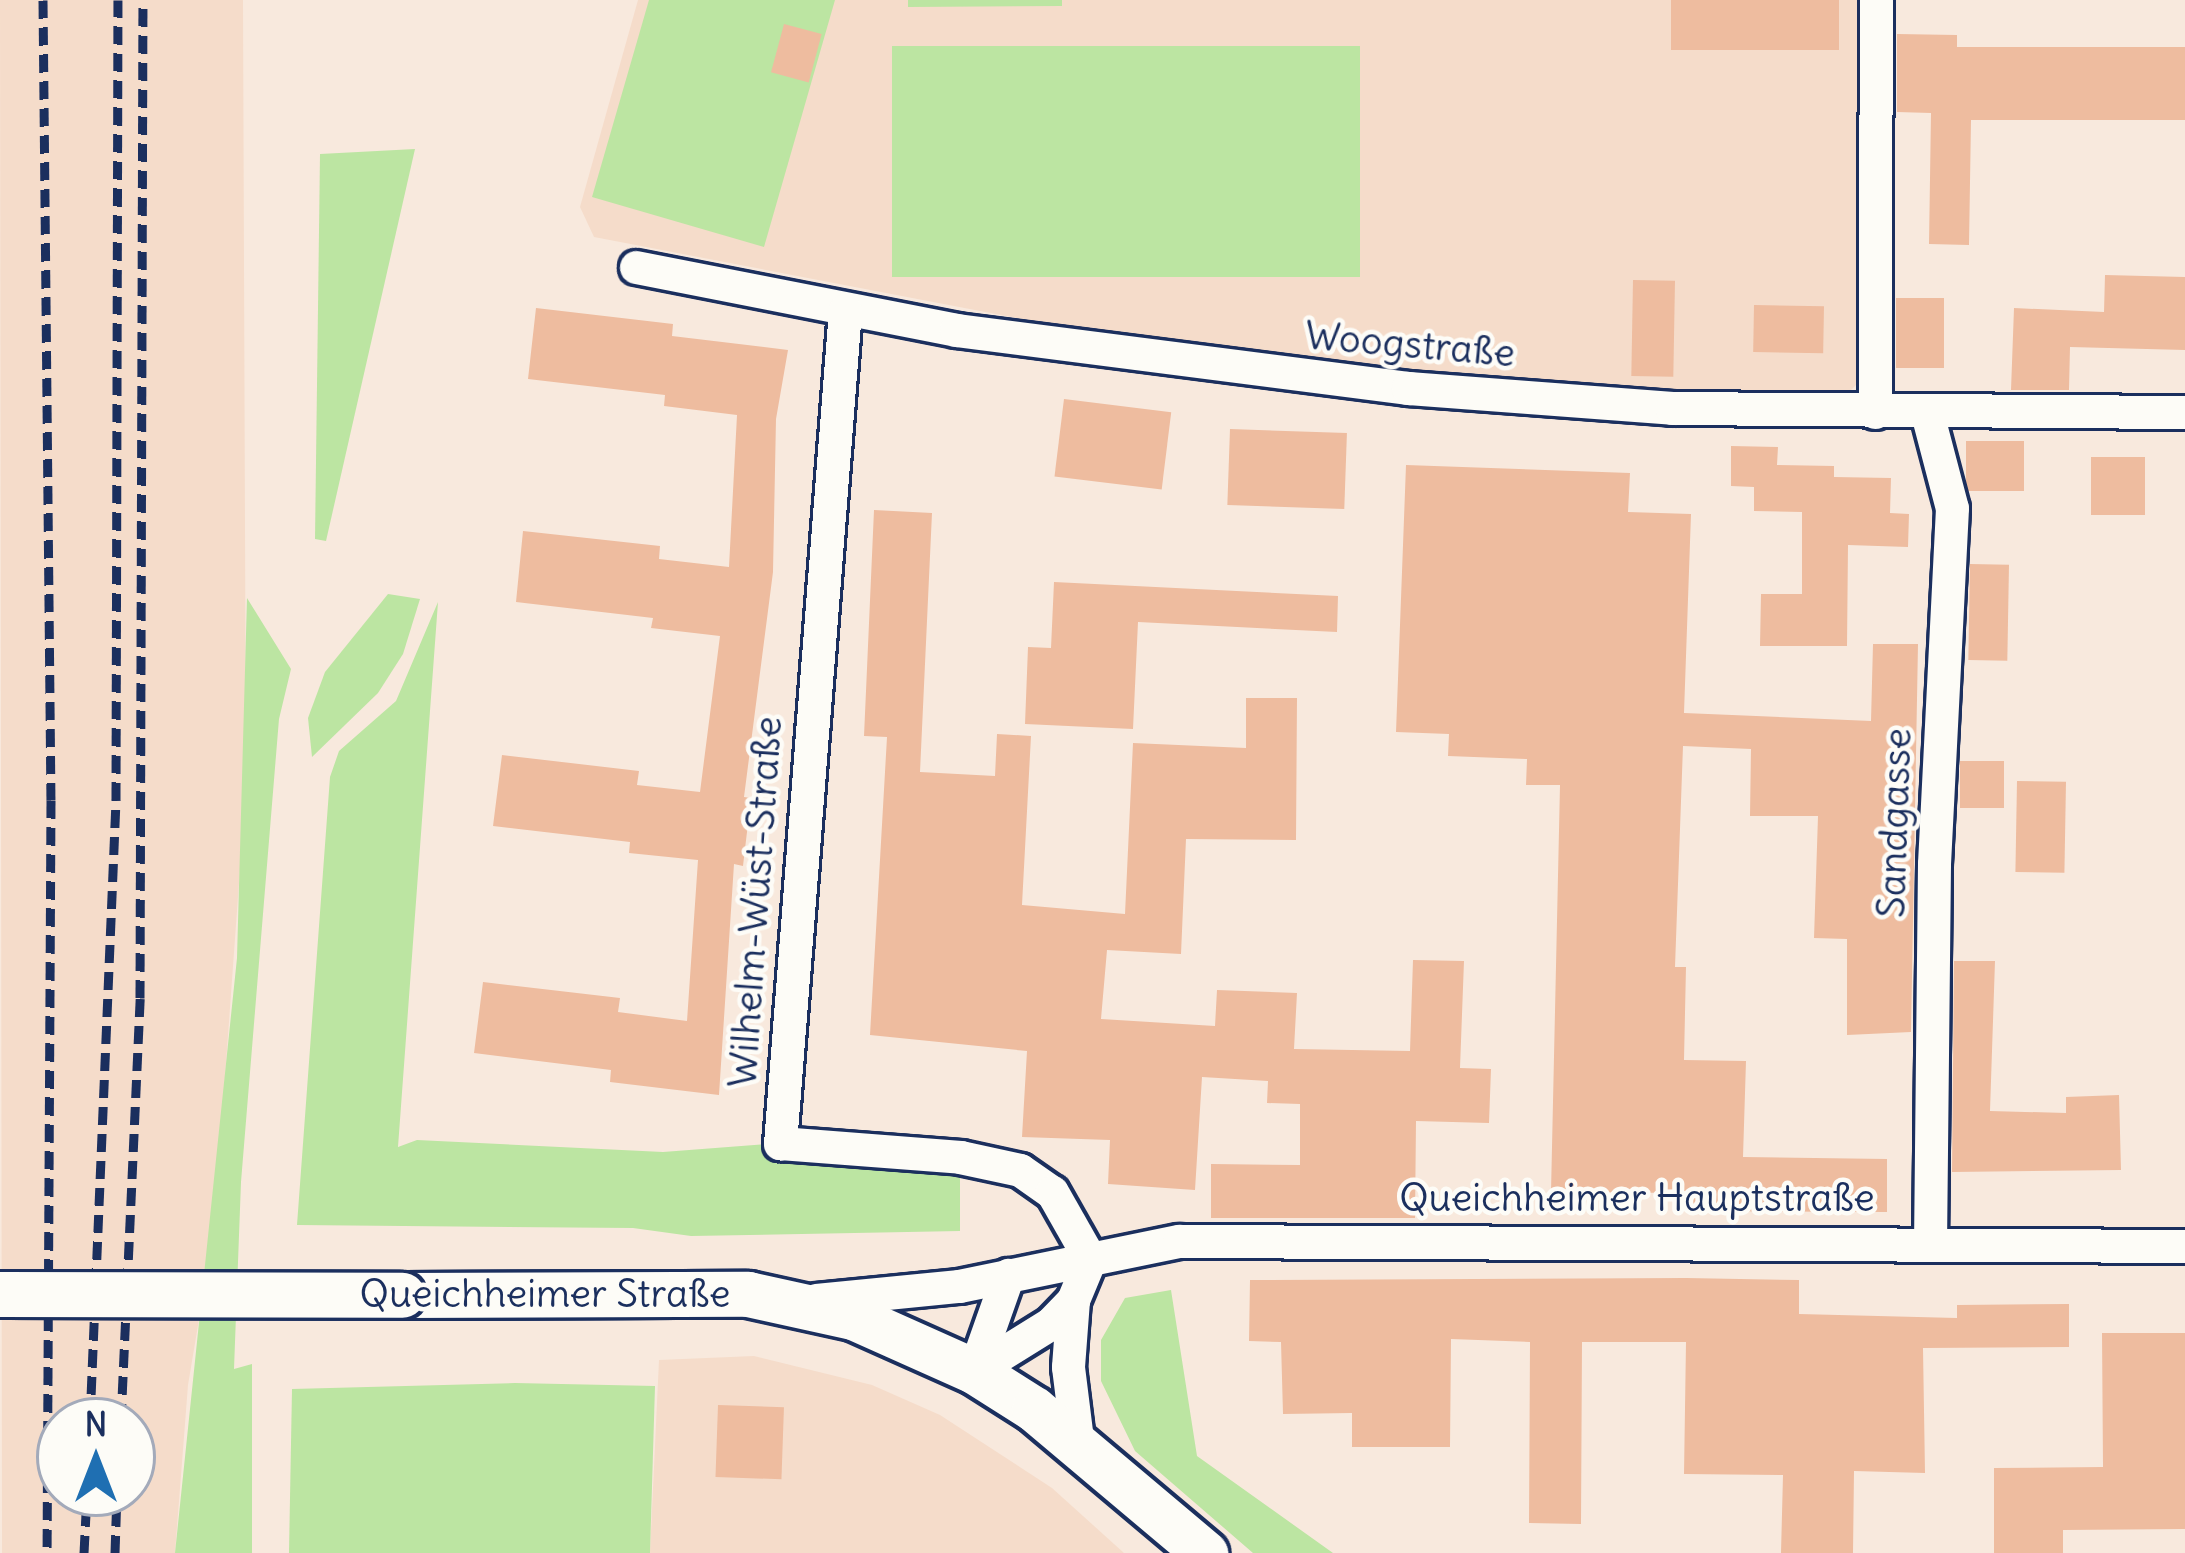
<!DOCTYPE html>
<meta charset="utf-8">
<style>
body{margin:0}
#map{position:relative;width:2185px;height:1553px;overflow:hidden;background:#f8e9dd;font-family:Delius,sans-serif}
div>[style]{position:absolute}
.built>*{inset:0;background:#f5dcca}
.green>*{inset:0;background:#bce5a2;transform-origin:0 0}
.building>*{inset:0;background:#eebc9f;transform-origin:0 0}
.roads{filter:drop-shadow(3px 0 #1b2f5e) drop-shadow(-3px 0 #1b2f5e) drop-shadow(0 3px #1b2f5e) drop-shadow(0 -3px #1b2f5e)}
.minor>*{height:33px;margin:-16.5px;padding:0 16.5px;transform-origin:16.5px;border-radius:16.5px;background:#fdfcf7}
.secondary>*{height:45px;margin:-22.5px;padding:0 22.5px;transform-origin:22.5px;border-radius:22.5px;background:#fdfcf7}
.rail>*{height:9px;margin-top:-4.5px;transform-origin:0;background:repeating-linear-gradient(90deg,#1b2f5e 0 18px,transparent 0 27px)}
.bridges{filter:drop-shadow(3px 0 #1b2f5e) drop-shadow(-3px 0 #1b2f5e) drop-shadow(0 3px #1b2f5e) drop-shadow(0 -3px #1b2f5e)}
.secondary-bridge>*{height:45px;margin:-22.5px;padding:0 22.5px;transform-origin:22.5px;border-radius:22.5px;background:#fdfcf7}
span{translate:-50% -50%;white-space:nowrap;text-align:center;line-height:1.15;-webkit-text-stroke:9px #fdfcf7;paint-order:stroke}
.street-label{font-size:39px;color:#1b2f5e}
.north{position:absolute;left:36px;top:1397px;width:120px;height:120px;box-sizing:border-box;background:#fdfcf7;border:3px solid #a3aaba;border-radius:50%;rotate:0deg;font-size:33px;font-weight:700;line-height:48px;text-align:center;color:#1b2f5e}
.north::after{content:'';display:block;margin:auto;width:42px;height:54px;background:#1f6fb2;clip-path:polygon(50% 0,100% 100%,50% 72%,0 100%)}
</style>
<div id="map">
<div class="built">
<i style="clip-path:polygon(evenodd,0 0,243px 0,246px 786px,214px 1230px,188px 1385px,175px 1553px,2px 1553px,0 0,60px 1421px,132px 1421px,132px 1493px,60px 1493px,60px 1421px)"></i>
<i style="clip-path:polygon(638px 0,1860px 0,1870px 371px,1844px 397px,1423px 382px,1158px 345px,594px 237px,580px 207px)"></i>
<i style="clip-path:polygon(754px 1356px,872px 1385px,940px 1415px,1052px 1488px,1124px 1553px,650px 1553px,659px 1360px)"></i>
</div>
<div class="green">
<i style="clip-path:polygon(649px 0,835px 0,764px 247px,592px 197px)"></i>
<i style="clip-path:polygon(908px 0,1062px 0,1062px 6px,908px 7px)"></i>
<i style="left:892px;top:46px;width:468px;height:231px"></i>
<i style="clip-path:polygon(415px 149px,326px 541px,315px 539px,320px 154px)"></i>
<i style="clip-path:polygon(388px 594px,420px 599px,403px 654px,378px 693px,312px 757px,308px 718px,325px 672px)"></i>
<i style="clip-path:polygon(247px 598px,291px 669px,279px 719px,241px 1182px,234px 1369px,252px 1364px,252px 1553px,175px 1553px,237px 958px)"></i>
<i style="clip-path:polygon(438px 602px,398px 1147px,417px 1140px,663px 1152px,780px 1143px,960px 1157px,960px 1231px,691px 1236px,633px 1228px,297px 1225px,330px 777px,339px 751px,396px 701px)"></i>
<i style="clip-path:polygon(1171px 1290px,1197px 1456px,1333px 1553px,1253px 1553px,1135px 1451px,1101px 1381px,1101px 1340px,1125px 1298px)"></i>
<i style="clip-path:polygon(515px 1383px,655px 1386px,650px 1553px,289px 1553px,292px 1389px)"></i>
</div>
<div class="building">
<i style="left:1671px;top:0;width:168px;height:50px"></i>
<i style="left:784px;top:24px;width:39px;height:50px;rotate:15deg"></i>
<i style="clip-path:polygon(1897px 34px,1957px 35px,1957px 47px,2185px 47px,2185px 120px,1971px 120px,1969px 245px,1929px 244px,1931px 113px,1897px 112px)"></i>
<i style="clip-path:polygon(2105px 275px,2185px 277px,2185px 350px,2070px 347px,2069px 390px,2011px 390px,2014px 308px,2104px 312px)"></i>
<i style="left:1633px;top:280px;width:42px;height:96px;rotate:1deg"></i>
<i style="left:1896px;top:298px;width:48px;height:70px"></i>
<i style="left:1754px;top:305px;width:70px;height:47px;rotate:1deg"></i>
<i style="clip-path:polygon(536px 308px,673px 324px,672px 336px,788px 350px,776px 419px,773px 572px,744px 797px,751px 798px,743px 866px,734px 864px,719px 1095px,610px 1082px,611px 1070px,474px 1053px,483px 982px,620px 998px,618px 1012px,687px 1021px,698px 860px,629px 853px,630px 842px,493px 826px,502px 755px,639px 771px,637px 785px,700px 792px,720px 636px,651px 628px,653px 618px,516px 602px,523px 531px,660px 546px,659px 559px,729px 567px,737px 415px,664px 406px,665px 395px,528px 379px)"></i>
<i style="left:1064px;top:399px;width:108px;height:78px;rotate:7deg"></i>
<i style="left:1230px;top:429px;width:117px;height:76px;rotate:2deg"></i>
<i style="left:1966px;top:441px;width:58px;height:50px"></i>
<i style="clip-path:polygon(1731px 446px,1778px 447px,1777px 465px,1834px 466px,1834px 477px,1891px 478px,1890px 513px,1909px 514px,1908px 547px,1848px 545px,1847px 646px,1760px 646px,1761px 594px,1802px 594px,1802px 512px,1754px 511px,1754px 487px,1731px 486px)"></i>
<i style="left:2091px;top:457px;width:54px;height:58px"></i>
<i style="clip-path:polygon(1406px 465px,1630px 473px,1628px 512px,1691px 514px,1684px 713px,1871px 721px,1873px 644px,1918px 644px,1911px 1032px,1847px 1035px,1847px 939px,1814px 938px,1818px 816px,1750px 816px,1751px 749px,1683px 746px,1675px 967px,1686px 967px,1684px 1060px,1746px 1061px,1743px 1157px,1887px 1159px,1887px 1212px,1686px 1211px,1686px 1193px,1551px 1192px,1560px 785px,1526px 785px,1527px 759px,1448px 756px,1449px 734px,1396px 732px)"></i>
<i style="clip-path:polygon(874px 510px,932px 513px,920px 772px,995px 776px,997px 734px,1031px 736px,1022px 905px,1125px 914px,1133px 743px,1246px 748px,1246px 698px,1297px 698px,1296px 840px,1186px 839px,1181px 954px,1107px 950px,1101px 1019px,1215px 1026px,1217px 990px,1297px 993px,1294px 1049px,1410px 1051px,1413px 960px,1464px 961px,1460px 1068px,1491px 1069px,1489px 1123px,1416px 1121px,1415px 1218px,1211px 1218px,1211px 1164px,1300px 1165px,1300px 1104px,1267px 1103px,1268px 1081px,1202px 1077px,1195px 1190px,1108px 1184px,1110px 1140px,1022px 1137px,1027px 1051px,870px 1035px,887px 737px,864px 736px)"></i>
<i style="left:1970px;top:564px;width:39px;height:96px;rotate:1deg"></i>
<i style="clip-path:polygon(1054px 582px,1338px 596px,1337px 632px,1138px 622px,1133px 729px,1025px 724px,1028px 647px,1051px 648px)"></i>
<i style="left:1960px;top:761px;width:44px;height:47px"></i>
<i style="left:2017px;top:781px;width:49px;height:91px;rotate:1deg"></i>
<i style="clip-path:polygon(1954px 961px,1995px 961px,1990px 1111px,2066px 1113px,2066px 1097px,2119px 1095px,2121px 1170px,1952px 1172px)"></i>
<i style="clip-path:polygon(1686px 1278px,1799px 1280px,1799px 1314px,1957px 1318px,1957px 1305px,2069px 1304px,2069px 1347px,1923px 1348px,1925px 1473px,1854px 1471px,1853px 1553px,1781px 1553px,1783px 1475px,1684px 1474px,1686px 1342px,1582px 1342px,1581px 1524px,1529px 1523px,1530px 1342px,1451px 1339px,1450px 1447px,1352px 1447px,1352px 1413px,1283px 1414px,1281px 1342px,1249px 1341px,1250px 1280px)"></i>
<i style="clip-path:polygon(2102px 1333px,2185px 1333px,2185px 1529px,2063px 1530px,2063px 1553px,1994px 1553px,1994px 1468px,2103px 1467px)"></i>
<i style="left:718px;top:1405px;width:66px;height:72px;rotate:2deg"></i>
</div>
<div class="roads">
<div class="minor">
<i style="left:636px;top:267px;width:326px;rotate:11.1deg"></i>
<i style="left:956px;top:330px;width:456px;rotate:7.3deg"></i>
<i style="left:1408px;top:388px;width:265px;rotate:4.3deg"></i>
<i style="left:1672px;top:408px;width:513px;rotate:0.45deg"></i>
<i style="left:845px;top:310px;width:836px;rotate:94.46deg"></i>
<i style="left:780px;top:1143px;width:181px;rotate:4.4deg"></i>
<i style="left:960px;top:1157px;width:61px;rotate:12.2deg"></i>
<i style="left:1020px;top:1170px;width:39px;rotate:35deg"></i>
<i style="left:1052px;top:1192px;width:77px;rotate:60.4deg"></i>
<i style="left:1875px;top:412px;width:412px;rotate:-89.9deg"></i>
<i style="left:1927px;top:413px;width:98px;rotate:75.3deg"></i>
<i style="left:1952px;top:508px;width:356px;rotate:92.9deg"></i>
<i style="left:1934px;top:864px;width:376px;rotate:90.6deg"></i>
<i style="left:816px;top:1300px;width:144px;rotate:-5.6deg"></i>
<i style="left:959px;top:1286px;width:225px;rotate:-11.6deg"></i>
<i style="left:1179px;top:1241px;width:1006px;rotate:0.28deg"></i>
<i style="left:1073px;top:1300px;width:67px;rotate:94.3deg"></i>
<i style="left:1068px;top:1367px;width:73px;rotate:82.9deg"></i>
<i style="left:974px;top:1371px;width:91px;rotate:-31.9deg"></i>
<i style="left:1051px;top:1323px;width:32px;rotate:-46deg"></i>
<i style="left:1073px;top:1300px;width:44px;rotate:-67.5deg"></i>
<i style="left:974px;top:1371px;width:102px;rotate:-70.5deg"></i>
</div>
<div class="secondary">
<i style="left:402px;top:1295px;width:346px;rotate:-0.2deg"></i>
<i style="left:748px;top:1294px;width:107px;rotate:12.4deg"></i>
<i style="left:853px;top:1317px;width:133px;rotate:24.1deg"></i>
<i style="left:974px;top:1371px;width:71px;rotate:32.3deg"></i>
<i style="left:1034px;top:1409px;width:224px;rotate:40.1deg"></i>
</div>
</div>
<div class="rail">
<i style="left:43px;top:0;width:800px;rotate:89.43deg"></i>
<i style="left:51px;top:800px;width:753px;rotate:90.3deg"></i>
<i style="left:90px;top:1421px;width:622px;rotate:-87.6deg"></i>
<i style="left:116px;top:800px;width:800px;rotate:-89.86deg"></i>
<i style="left:121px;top:1421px;width:423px;rotate:-87.4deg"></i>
<i style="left:140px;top:998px;width:998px;rotate:-89.83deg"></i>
<i style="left:84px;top:1553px;width:60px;rotate:-87.1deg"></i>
<i style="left:115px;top:1553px;width:60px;rotate:-88.1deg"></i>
</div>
<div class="bridges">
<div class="secondary-bridge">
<i style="left:0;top:1294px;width:402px;rotate:0.1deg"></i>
</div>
</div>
<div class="street-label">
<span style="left:1410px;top:345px;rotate:5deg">Woogstraße</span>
<span style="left:1895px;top:823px;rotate:-88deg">Sandgasse</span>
<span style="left:756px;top:902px;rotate:-86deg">Wilhelm-Wüst-Straße</span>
<span style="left:1637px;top:1198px">Queichheimer Hauptstraße</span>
<span style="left:545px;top:1294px">Queichheimer Straße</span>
</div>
<div class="north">N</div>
</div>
